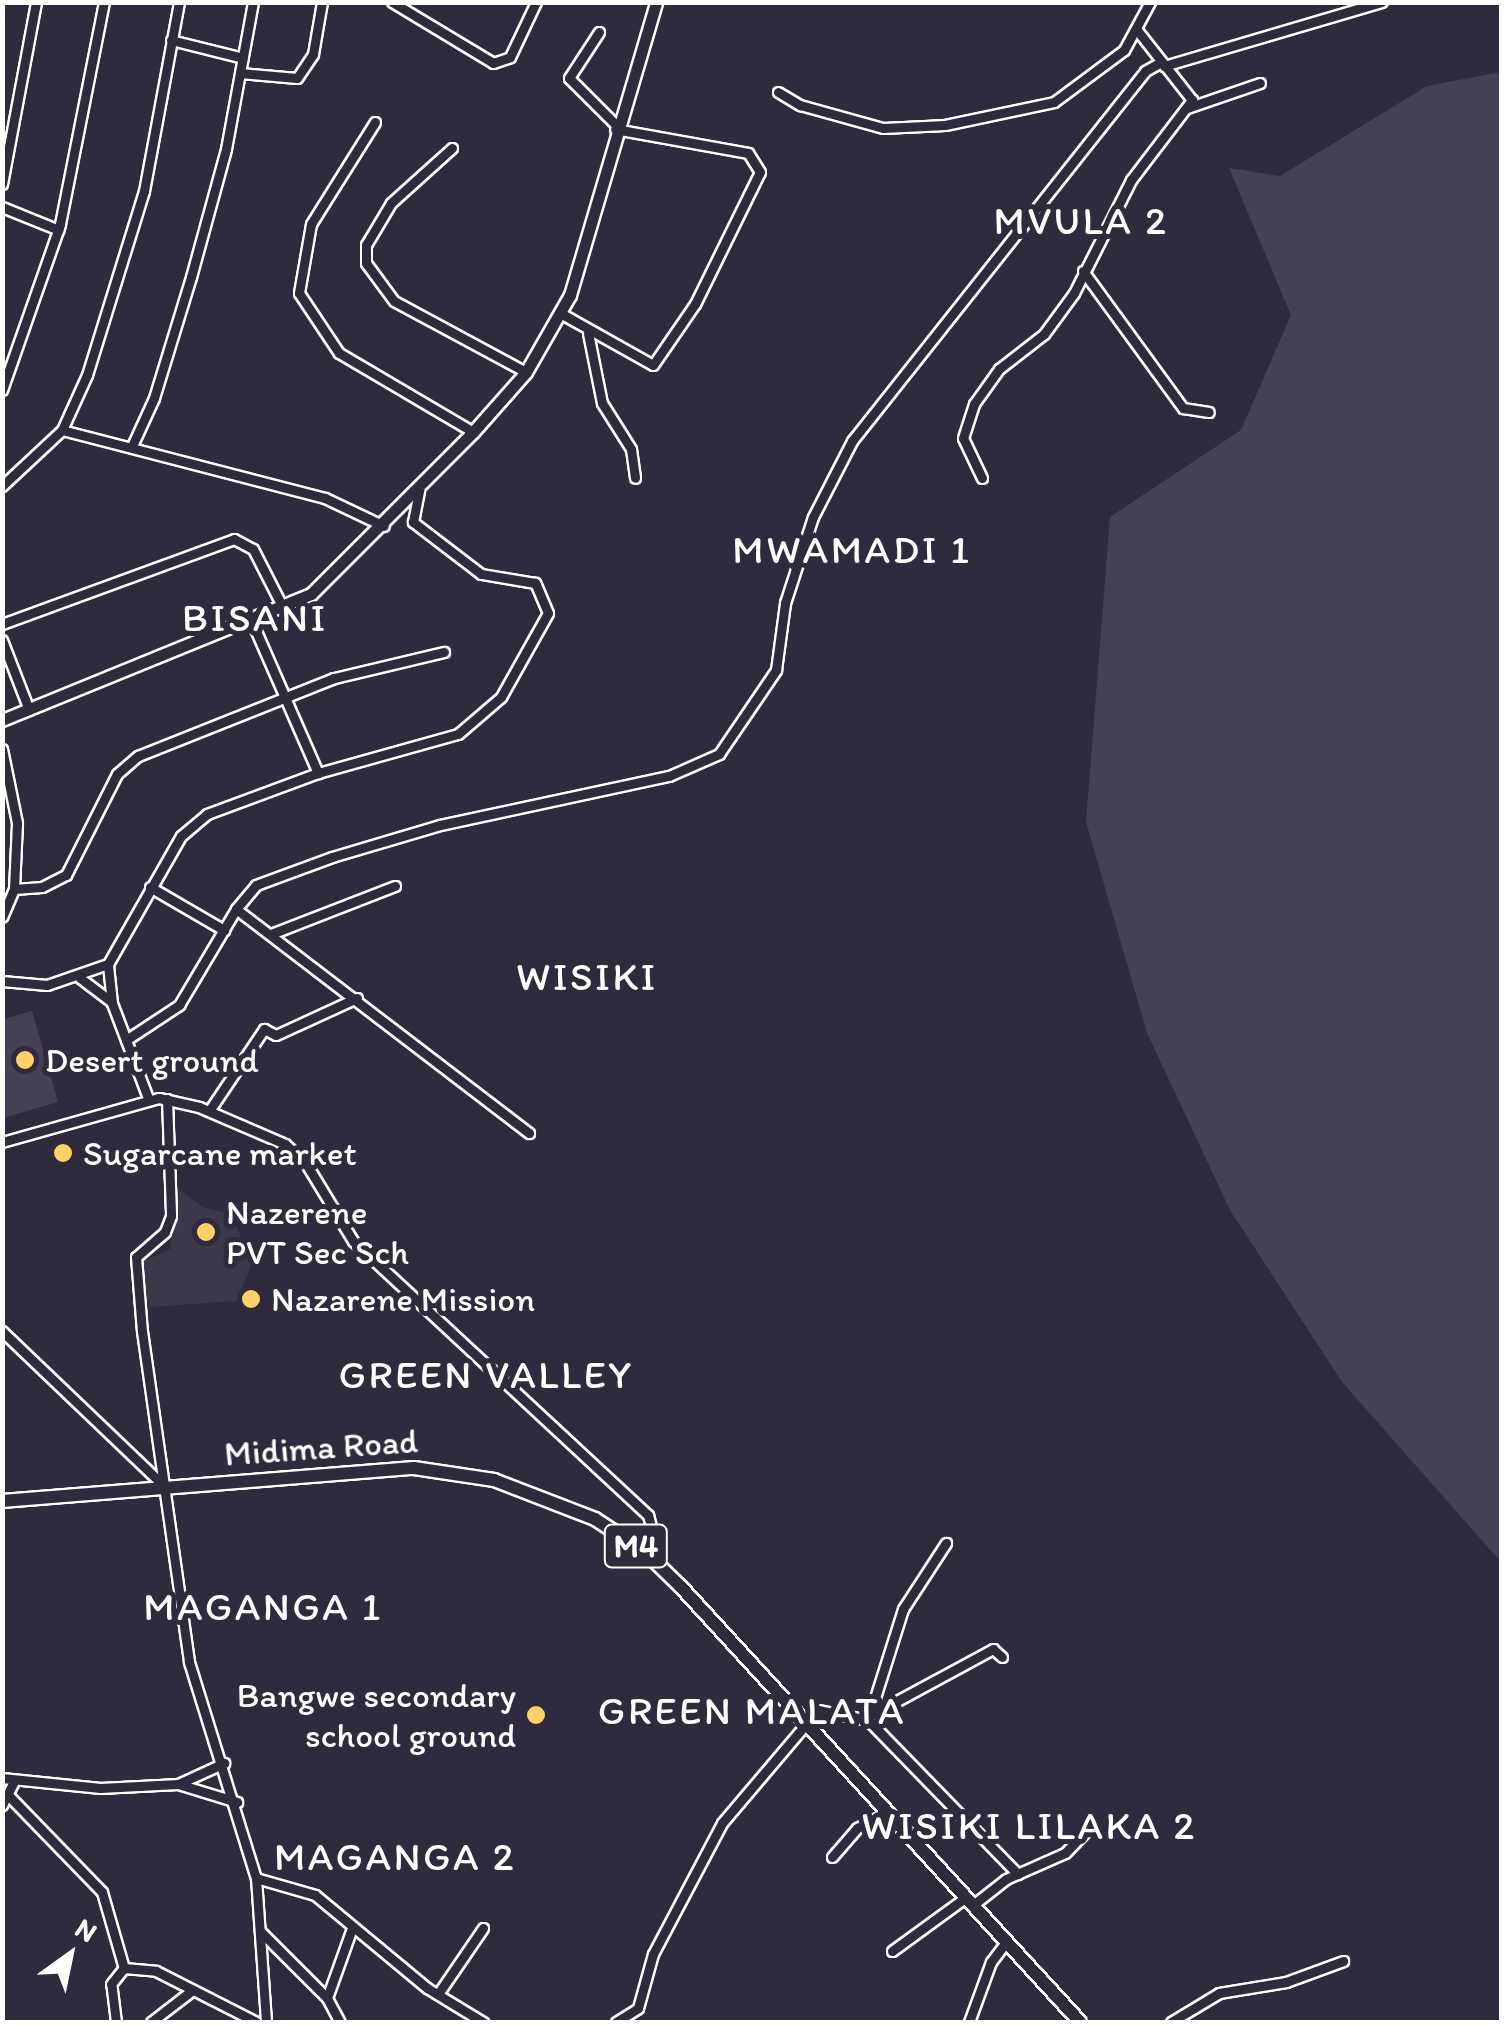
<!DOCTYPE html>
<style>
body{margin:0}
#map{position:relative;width:1504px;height:2025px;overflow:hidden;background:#2f2a3d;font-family:Itim,sans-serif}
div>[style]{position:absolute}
.built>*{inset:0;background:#3c3749}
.green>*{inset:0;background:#464152}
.roads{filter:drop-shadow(2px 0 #fff) drop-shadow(-2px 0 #fff) drop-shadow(0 2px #fff) drop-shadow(0 -2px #fff)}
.street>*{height:9px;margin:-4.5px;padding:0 4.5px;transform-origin:4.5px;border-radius:4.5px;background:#2f2a3d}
.secondary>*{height:11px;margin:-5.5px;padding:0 5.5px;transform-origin:5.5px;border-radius:5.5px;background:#2f2a3d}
.primary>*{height:12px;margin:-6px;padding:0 6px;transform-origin:6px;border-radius:6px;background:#2f2a3d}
.dots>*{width:28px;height:28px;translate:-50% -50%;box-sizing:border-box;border:5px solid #2f2a3d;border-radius:50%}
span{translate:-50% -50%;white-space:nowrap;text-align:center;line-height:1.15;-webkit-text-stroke:10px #2f2a3d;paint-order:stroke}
.shield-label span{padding:2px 8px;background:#2f2a3d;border:2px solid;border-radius:8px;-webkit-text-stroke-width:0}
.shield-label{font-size:32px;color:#fff;font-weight:700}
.poi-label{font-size:35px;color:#fff}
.left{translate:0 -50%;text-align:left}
.right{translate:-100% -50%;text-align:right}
.street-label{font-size:35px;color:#fff}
.quarter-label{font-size:40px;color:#fff;letter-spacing:2.5px}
.frame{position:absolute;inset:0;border:5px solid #fff;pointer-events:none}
.north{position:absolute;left:20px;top:1905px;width:100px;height:100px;-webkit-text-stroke:8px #2f2a3d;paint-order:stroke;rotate:33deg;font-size:28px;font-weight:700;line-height:40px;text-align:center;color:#fff}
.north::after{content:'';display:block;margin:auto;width:35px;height:45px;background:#fff;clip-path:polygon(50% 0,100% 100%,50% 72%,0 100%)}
</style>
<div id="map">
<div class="built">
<i style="clip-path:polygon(180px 1190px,203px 1207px,231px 1214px,252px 1263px,237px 1301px,149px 1307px,140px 1263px,170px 1249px)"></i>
</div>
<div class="green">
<i style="clip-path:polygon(1501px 72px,1502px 72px,1501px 1562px,1342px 1382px,1230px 1210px,1147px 1033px,1086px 822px,1110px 517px,1241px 430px,1291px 315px,1229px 168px,1280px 176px,1427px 86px)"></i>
<i style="clip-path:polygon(32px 1011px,58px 1102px,3px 1118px,3px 1019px)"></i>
</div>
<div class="roads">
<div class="street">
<i style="left:392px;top:2px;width:118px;rotate:31.1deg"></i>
<i style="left:493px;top:63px;width:18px;rotate:-19deg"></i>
<i style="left:510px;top:57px;width:61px;rotate:-64.7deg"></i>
<i style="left:599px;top:32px;width:55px;rotate:123.1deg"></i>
<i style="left:569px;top:78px;width:66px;rotate:45deg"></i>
<i style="left:171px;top:40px;width:74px;rotate:14deg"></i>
<i style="left:1164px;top:66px;width:227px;rotate:-16.4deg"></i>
<i style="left:240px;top:73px;width:57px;rotate:5deg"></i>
<i style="left:297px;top:78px;width:29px;rotate:-56deg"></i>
<i style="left:313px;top:54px;width:53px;rotate:-80.2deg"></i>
<i style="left:778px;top:92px;width:26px;rotate:31deg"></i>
<i style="left:800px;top:105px;width:86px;rotate:15.5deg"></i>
<i style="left:883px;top:128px;width:62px;rotate:-2.8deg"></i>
<i style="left:945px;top:125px;width:111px;rotate:-11.9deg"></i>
<i style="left:1054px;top:102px;width:87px;rotate:-36.6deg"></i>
<i style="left:1124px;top:50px;width:55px;rotate:-61.6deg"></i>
<i style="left:1187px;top:108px;width:77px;rotate:-18.9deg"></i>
<i style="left:375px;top:122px;width:120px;rotate:122.1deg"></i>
<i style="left:311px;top:224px;width:70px;rotate:99.9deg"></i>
<i style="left:299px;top:293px;width:72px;rotate:56.3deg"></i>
<i style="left:339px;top:353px;width:156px;rotate:30.5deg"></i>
<i style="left:452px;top:148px;width:82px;rotate:138deg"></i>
<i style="left:391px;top:203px;width:49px;rotate:120.8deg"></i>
<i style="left:366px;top:245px;width:18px;rotate:90deg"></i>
<i style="left:366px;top:263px;width:47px;rotate:53.6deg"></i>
<i style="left:394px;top:301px;width:150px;rotate:28.3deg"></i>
<i style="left:2px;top:184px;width:185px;rotate:-79.4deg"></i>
<i style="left:2px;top:207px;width:61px;rotate:22deg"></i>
<i style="left:1083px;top:271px;width:170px;rotate:53.9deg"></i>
<i style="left:1183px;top:408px;width:26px;rotate:9deg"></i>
<i style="left:562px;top:314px;width:104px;rotate:29.3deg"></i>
<i style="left:653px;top:365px;width:74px;rotate:-55.5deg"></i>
<i style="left:695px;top:304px;width:147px;rotate:-63.8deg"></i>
<i style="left:760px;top:172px;width:22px;rotate:-122deg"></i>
<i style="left:748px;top:153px;width:135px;rotate:-169.8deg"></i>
<i style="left:588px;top:333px;width:71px;rotate:78.7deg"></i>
<i style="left:602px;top:403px;width:54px;rotate:57.8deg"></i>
<i style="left:631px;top:449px;width:29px;rotate:82deg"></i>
<i style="left:2px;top:390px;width:176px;rotate:-70.7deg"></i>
<i style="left:60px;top:224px;width:226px;rotate:-78.8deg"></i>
<i style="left:62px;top:430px;width:272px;rotate:14.5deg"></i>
<i style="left:325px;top:498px;width:65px;rotate:25.4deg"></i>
<i style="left:132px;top:446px;width:53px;rotate:-65.4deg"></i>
<i style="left:154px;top:398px;width:127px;rotate:-73deg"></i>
<i style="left:191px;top:277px;width:133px;rotate:-74.7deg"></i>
<i style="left:226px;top:149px;width:149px;rotate:-79.6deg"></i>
<i style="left:982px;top:478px;width:44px;rotate:-115.4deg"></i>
<i style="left:963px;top:438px;width:36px;rotate:-72deg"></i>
<i style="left:974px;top:404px;width:43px;rotate:-54.5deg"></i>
<i style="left:999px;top:369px;width:57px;rotate:-37.9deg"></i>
<i style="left:1044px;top:334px;width:51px;rotate:-53.8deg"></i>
<i style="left:1074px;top:293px;width:127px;rotate:-63.2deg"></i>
<i style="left:1131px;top:180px;width:101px;rotate:-52.7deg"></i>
<i style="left:1192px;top:100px;width:89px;rotate:-128.2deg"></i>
<i style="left:2px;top:486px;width:82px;rotate:-43deg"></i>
<i style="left:62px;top:430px;width:60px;rotate:-65.6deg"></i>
<i style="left:87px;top:375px;width:193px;rotate:-72.8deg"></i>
<i style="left:144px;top:191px;width:192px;rotate:-79.5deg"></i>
<i style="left:252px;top:622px;width:165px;rotate:66.4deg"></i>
<i style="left:2px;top:624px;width:247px;rotate:-20.1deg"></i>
<i style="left:234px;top:539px;width:21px;rotate:28deg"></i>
<i style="left:253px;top:549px;width:66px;rotate:63deg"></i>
<i style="left:2px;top:640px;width:75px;rotate:68.9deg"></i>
<i style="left:2px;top:749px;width:76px;rotate:78.5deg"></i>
<i style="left:17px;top:823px;width:66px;rotate:92.6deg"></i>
<i style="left:14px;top:889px;width:30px;rotate:113deg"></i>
<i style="left:150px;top:887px;width:86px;rotate:30.2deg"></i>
<i style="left:14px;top:889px;width:28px;rotate:-4deg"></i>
<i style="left:42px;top:887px;width:27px;rotate:-27deg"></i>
<i style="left:66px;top:875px;width:113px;rotate:-63.2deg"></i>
<i style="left:117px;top:774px;width:28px;rotate:-41deg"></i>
<i style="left:138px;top:756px;width:211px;rotate:-21.7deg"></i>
<i style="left:334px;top:678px;width:113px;rotate:-13.3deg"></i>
<i style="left:236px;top:909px;width:31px;rotate:-50deg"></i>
<i style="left:256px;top:885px;width:81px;rotate:-20.2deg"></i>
<i style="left:332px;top:857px;width:113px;rotate:-16.5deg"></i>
<i style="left:440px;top:825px;width:234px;rotate:-12.1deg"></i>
<i style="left:669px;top:776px;width:55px;rotate:-23.7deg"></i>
<i style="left:719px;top:754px;width:102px;rotate:-55.8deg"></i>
<i style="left:776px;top:670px;width:68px;rotate:-82.3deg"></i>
<i style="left:785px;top:603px;width:90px;rotate:-72deg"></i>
<i style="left:813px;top:517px;width:85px;rotate:-62.8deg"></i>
<i style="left:852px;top:441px;width:472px;rotate:-51.6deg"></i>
<i style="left:1145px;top:71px;width:18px;rotate:-29deg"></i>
<i style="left:271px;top:934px;width:133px;rotate:-21.2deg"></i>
<i style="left:80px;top:978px;width:38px;rotate:37deg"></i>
<i style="left:2px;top:981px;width:45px;rotate:5.1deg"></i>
<i style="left:47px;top:985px;width:65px;rotate:-19deg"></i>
<i style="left:126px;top:1040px;width:64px;rotate:-33.4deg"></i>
<i style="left:179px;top:1005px;width:112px;rotate:-59.3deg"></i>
<i style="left:236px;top:909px;width:369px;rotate:37.4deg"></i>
<i style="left:148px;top:1098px;width:102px;rotate:-110.8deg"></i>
<i style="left:112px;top:1003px;width:39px;rotate:-96deg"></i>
<i style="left:108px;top:964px;width:147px;rotate:-60.3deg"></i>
<i style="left:181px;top:836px;width:34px;rotate:-40deg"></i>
<i style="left:207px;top:814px;width:118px;rotate:-20.3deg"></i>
<i style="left:318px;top:773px;width:145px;rotate:-15.6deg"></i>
<i style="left:458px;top:734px;width:57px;rotate:-40.7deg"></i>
<i style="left:501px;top:697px;width:96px;rotate:-60.8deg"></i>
<i style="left:548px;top:613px;width:33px;rotate:-113deg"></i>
<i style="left:535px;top:583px;width:55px;rotate:-170.5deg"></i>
<i style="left:481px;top:574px;width:86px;rotate:-142.6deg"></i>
<i style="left:413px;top:522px;width:33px;rotate:-79deg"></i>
<i style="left:167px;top:1099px;width:117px;rotate:88deg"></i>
<i style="left:171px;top:1216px;width:17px;rotate:111deg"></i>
<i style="left:165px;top:1232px;width:38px;rotate:139deg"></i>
<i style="left:136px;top:1257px;width:74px;rotate:85.4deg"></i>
<i style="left:142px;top:1331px;width:334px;rotate:81.9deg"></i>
<i style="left:189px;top:1662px;width:226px;rotate:72.8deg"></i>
<i style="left:256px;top:1878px;width:144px;rotate:86deg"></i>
<i style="left:209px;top:1111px;width:99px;rotate:-56.1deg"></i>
<i style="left:264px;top:1029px;width:13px;rotate:27deg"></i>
<i style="left:276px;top:1035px;width:89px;rotate:-24.6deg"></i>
<i style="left:2px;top:1142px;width:163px;rotate:-15.7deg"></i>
<i style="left:159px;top:1098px;width:41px;rotate:12.7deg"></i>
<i style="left:199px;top:1107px;width:94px;rotate:23.3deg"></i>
<i style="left:285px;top:1144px;width:27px;rotate:42deg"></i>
<i style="left:305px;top:1162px;width:92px;rotate:58.7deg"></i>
<i style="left:353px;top:1241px;width:403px;rotate:42.9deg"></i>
<i style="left:648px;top:1515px;width:16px;rotate:75deg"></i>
<i style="left:652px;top:1530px;width:22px;rotate:111deg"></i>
<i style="left:2px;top:1331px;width:223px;rotate:43.7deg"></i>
<i style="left:871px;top:1715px;width:139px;rotate:-28.4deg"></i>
<i style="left:993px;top:1649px;width:12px;rotate:42deg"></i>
<i style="left:868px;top:1720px;width:116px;rotate:-72.5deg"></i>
<i style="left:903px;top:1609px;width:79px;rotate:-56.9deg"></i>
<i style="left:2px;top:1778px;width:99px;rotate:5.8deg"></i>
<i style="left:100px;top:1788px;width:78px;rotate:-2.9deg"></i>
<i style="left:178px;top:1784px;width:51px;rotate:-24.5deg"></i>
<i style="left:178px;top:1784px;width:62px;rotate:17deg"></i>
<i style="left:8px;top:1795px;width:135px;rotate:45.9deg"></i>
<i style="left:102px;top:1892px;width:79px;rotate:73.9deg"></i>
<i style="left:2px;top:1805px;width:28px;rotate:-63deg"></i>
<i style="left:832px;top:1857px;width:38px;rotate:-49deg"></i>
<i style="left:857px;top:1828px;width:36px;rotate:-27deg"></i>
<i style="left:256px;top:1878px;width:61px;rotate:16.1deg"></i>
<i style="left:315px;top:1895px;width:146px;rotate:39.7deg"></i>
<i style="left:427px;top:1988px;width:66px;rotate:31.3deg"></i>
<i style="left:973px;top:1905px;width:42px;rotate:-38.2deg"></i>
<i style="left:1006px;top:1879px;width:64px;rotate:-23.8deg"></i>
<i style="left:1065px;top:1853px;width:28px;rotate:-46deg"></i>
<i style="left:260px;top:1931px;width:95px;rotate:45deg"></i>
<i style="left:327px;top:1998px;width:27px;rotate:62deg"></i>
<i style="left:892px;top:1951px;width:92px;rotate:-36.1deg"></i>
<i style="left:438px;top:1994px;width:80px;rotate:-55.7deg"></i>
<i style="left:327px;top:1998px;width:74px;rotate:-70.3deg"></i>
<i style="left:116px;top:2022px;width:38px;rotate:-97deg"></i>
<i style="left:111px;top:1984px;width:21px;rotate:-51deg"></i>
<i style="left:124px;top:1968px;width:32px;rotate:5deg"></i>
<i style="left:156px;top:1971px;width:112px;rotate:27deg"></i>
<i style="left:151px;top:2022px;width:49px;rotate:-37.6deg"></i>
<i style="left:616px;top:2022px;width:26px;rotate:-32deg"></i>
<i style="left:638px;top:2008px;width:56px;rotate:-74.5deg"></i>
<i style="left:653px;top:1954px;width:148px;rotate:-62.2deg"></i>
<i style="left:722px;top:1823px;width:148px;rotate:-49.7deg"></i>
<i style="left:818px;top:1710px;width:51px;rotate:11.3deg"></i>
<i style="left:868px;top:1720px;width:215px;rotate:45.8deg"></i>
<i style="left:969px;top:2022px;width:64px;rotate:-69.9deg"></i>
<i style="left:991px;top:1962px;width:26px;rotate:-53deg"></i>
<i style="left:1171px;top:2022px;width:56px;rotate:-31.1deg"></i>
<i style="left:1219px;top:1993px;width:68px;rotate:-9.3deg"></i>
<i style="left:1286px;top:1982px;width:61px;rotate:-20.2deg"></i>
</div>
<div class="secondary">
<i style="left:2px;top:720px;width:334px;rotate:-22.2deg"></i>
<i style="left:311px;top:594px;width:229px;rotate:-45deg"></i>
<i style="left:473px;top:432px;width:80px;rotate:-48.5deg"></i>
<i style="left:526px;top:372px;width:89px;rotate:-60.3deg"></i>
<i style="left:570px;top:295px;width:305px;rotate:-73.6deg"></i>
</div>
<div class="primary">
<i style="left:2px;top:1501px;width:413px;rotate:-4.6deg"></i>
<i style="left:414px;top:1468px;width:81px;rotate:8.5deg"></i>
<i style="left:494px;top:1480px;width:108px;rotate:21.1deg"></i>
<i style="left:595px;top:1519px;width:59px;rotate:33.1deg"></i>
<i style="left:644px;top:1551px;width:52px;rotate:44.2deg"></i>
<i style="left:681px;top:1587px;width:590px;rotate:47.47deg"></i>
</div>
</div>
<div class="dots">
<i style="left:25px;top:1060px;background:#ffd166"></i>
<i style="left:63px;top:1153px;background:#ffd166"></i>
<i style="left:206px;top:1232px;background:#ffd166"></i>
<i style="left:251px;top:1299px;background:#ffd166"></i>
<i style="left:536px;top:1715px;background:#ffd166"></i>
</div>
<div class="shield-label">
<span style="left:636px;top:1546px">M4</span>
</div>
<div class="poi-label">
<span class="left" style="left:45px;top:1060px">Desert ground</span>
<span class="left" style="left:83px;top:1153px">Sugarcane market</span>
<span class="left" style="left:226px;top:1232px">Nazerene<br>PVT Sec Sch</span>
<span class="left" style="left:271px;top:1299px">Nazarene Mission</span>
<span class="right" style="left:516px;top:1715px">Bangwe secondary<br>school ground</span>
</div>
<div class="street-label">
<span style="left:321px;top:1447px;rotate:-4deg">Midima Road</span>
</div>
<div class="quarter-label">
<span style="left:1081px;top:220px">MVULA 2</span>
<span style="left:852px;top:549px">MWAMADI 1</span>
<span style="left:255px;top:617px">BISANI</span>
<span style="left:587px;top:976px">WISIKI</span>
<span style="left:486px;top:1374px">GREEN VALLEY</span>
<span style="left:263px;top:1606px">MAGANGA 1</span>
<span style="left:752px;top:1710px">GREEN MALATA</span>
<span style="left:1029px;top:1825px">WISIKI LILAKA 2</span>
<span style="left:395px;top:1856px">MAGANGA 2</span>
</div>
<div class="frame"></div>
<div class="north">N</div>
</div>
